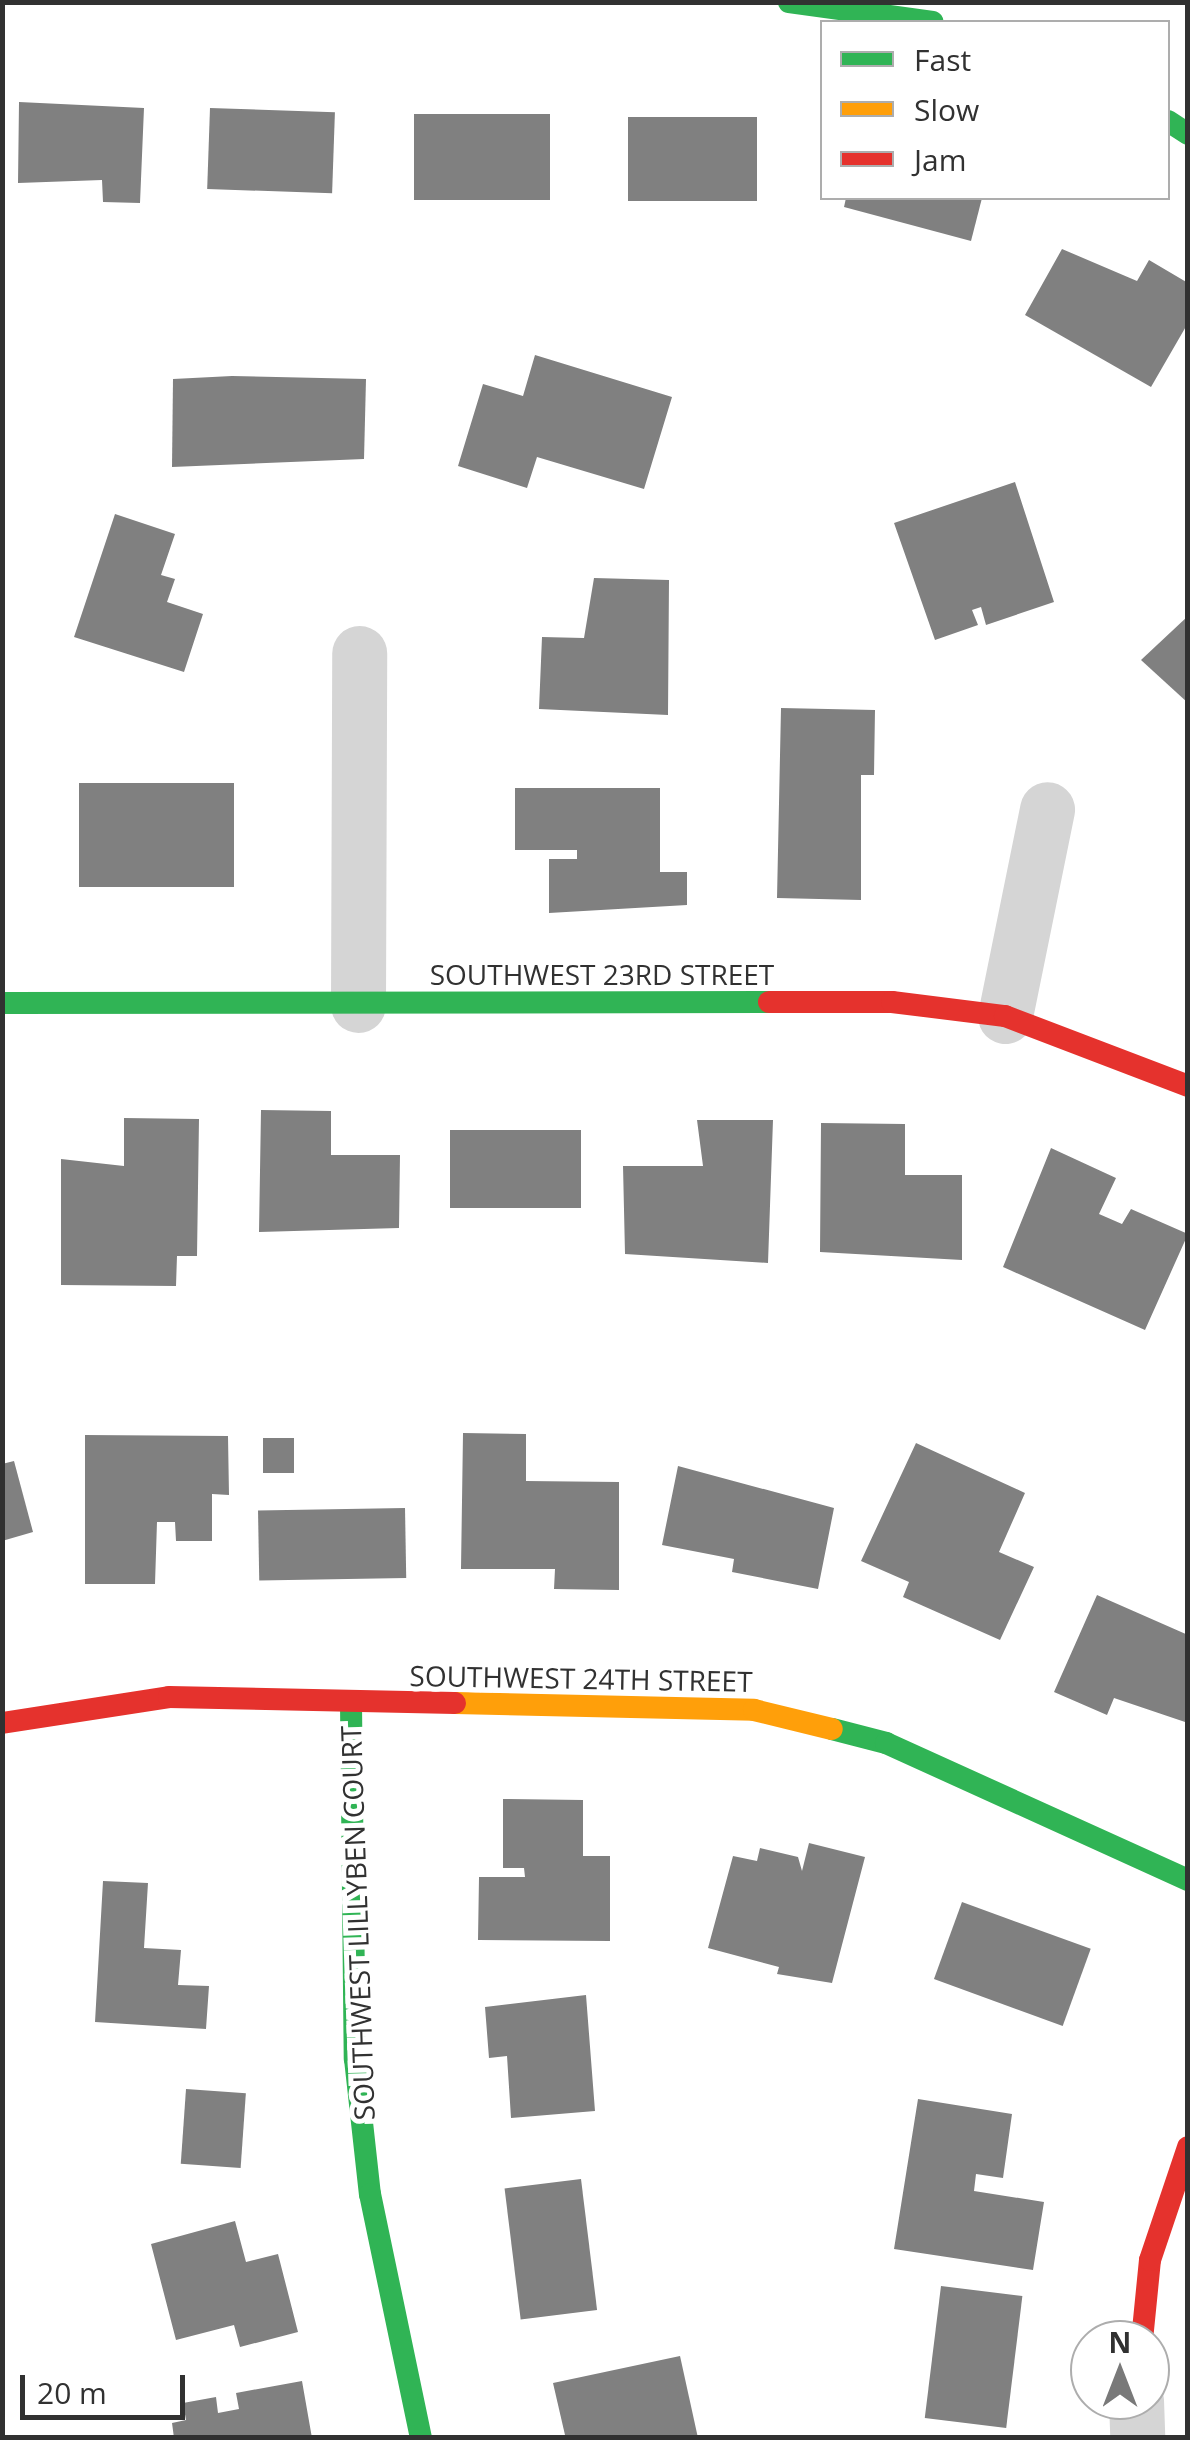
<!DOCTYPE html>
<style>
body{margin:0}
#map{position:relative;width:1190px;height:2440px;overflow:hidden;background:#fff;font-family:"Open Sans",sans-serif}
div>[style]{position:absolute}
.building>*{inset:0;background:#808080;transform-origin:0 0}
.street>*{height:55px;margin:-27.5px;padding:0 27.5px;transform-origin:27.5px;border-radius:27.5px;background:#d5d5d5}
.fast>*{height:22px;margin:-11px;padding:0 11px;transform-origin:11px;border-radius:11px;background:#30b455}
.slow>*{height:22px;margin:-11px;padding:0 11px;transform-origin:11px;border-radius:11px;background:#ff9f0a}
.jam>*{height:22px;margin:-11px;padding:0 11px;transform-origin:11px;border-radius:11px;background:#e5322d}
span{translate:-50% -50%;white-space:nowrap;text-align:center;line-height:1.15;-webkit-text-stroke:10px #fff;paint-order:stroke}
.street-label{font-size:28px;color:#313131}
.frame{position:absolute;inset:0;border:5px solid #313131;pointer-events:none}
.legend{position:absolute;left:820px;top:20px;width:350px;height:180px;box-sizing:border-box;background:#fff;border:2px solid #adadad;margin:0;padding:12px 18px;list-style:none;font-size:30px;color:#313131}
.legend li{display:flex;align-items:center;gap:20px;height:50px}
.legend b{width:50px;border:2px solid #adadad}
.north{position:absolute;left:1070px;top:2320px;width:100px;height:100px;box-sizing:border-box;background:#fff;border:2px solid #adadad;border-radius:50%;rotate:0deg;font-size:28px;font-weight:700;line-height:40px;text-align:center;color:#313131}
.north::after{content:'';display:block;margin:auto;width:35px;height:45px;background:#797979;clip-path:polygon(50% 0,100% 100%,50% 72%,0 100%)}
.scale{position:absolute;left:20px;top:2375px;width:165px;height:45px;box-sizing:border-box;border:5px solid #313131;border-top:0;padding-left:12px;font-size:30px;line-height:35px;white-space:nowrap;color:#313131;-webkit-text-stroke:8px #fff;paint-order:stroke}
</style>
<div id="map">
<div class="building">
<i style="clip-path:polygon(19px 102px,144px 108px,140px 203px,103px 202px,102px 180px,18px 183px)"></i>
<i style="left:210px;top:108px;width:125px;height:81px;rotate:2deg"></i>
<i style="left:414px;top:114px;width:136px;height:86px"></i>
<i style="left:628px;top:117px;width:129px;height:84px"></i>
<i style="clip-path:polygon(846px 198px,982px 198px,971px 241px,844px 207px)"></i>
<i style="clip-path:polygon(1062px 249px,1137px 281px,1149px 260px,1188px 283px,1188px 323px,1151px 387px,1025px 315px)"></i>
<i style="clip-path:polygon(535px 355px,672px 397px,644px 489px,537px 457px,527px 488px,458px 466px,483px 384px,523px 396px)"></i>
<i style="clip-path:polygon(232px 376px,366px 379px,364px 459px,172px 467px,173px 379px)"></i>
<i style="clip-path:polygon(1015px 482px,1054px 602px,986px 625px,981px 607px,972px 610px,978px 625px,935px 640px,894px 523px)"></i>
<i style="clip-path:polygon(115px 514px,175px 534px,161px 575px,175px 579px,167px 602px,203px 614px,184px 672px,74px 637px)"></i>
<i style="clip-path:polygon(594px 578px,669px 580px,668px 715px,539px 709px,542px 637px,584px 638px)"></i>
<i style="clip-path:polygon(1188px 616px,1188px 703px,1141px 660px)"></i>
<i style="clip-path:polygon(781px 708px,875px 710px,874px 775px,861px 775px,861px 900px,777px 898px)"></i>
<i style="left:79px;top:783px;width:155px;height:104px"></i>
<i style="clip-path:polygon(515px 788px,660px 788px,660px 872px,687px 872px,687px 905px,549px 913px,549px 859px,577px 859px,577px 850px,515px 850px)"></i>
<i style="clip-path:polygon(261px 1110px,331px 1111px,331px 1155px,400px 1155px,399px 1228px,259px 1232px)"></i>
<i style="clip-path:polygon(124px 1118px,199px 1119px,197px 1256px,177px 1256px,176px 1286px,61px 1285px,61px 1159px,124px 1166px)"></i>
<i style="clip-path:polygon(697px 1120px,773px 1120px,768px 1263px,625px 1254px,623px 1166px,703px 1166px)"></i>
<i style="clip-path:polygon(821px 1123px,905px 1124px,905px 1175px,962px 1175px,962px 1260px,820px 1252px)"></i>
<i style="left:450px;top:1130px;width:131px;height:78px"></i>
<i style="clip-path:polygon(1051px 1148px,1116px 1178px,1099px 1214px,1122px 1224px,1131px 1209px,1188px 1234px,1145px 1330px,1003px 1267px)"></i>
<i style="clip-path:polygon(463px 1433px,526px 1434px,526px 1481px,619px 1482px,619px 1590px,554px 1589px,555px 1569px,461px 1569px)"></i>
<i style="clip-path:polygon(85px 1435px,228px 1436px,229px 1495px,212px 1494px,212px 1541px,176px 1541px,175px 1522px,157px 1522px,155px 1584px,85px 1584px)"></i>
<i style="left:263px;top:1438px;width:31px;height:35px"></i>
<i style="clip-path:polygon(916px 1443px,1025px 1493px,999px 1552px,1034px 1567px,1000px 1640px,903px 1597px,909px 1582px,861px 1561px)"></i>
<i style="clip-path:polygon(14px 1461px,33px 1532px,2px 1541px,2px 1464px)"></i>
<i style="clip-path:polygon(678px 1466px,834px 1508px,818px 1589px,732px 1572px,734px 1559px,662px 1545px)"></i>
<i style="left:405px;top:1508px;width:70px;height:147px;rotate:89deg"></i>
<i style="clip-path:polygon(1097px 1595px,1188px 1635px,1188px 1723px,1114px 1698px,1107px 1715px,1054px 1692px)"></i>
<i style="clip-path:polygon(503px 1799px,583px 1800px,583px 1856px,610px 1856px,610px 1941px,478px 1940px,479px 1877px,525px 1877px,524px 1868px,503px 1868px)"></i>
<i style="clip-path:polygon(809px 1843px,865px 1857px,832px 1983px,777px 1974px,779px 1967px,708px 1948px,733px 1856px,757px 1861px,760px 1848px,798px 1857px,802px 1871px)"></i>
<i style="clip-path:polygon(103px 1881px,148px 1883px,144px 1948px,181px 1950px,178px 1985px,209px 1986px,206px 2029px,95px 2022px)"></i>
<i style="left:962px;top:1902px;width:137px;height:82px;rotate:20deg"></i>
<i style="clip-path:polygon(586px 1995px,595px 2111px,511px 2118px,507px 2056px,489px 2058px,485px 2007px)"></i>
<i style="left:186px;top:2089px;width:60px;height:75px;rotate:4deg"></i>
<i style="clip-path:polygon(918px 2099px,1012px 2114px,1003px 2178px,976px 2174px,974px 2191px,1044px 2202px,1033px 2270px,894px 2249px)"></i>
<i style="left:581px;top:2179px;width:132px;height:77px;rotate:83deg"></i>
<i style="clip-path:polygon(235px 2221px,246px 2262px,278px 2254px,298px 2332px,240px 2347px,234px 2325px,176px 2340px,151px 2244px)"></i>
<i style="left:941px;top:2286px;width:82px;height:133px;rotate:7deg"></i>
<i style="clip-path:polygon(680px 2356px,698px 2438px,565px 2435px,553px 2383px)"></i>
<i style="clip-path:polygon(302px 2381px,312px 2438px,174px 2438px,172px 2423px,186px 2420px,183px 2403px,216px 2397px,218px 2413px,239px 2409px,236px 2393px)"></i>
</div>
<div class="street">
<i style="left:358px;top:1005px;width:352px;rotate:-89.8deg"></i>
<i style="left:1005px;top:1016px;width:211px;rotate:-78.5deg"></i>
<i style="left:1136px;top:2400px;width:38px;rotate:88deg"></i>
</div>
<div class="fast">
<i style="left:789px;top:2px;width:145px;rotate:7.9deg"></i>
<i style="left:1168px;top:121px;width:24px;rotate:33deg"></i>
<i style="left:2px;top:1003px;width:767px;rotate:-0.07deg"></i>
<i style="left:351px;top:1703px;width:356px;rotate:89.4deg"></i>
<i style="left:355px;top:2059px;width:136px;rotate:83.7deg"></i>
<i style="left:370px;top:2194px;width:249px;rotate:78.2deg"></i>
<i style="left:832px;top:1729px;width:56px;rotate:14.5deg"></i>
<i style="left:886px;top:1743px;width:332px;rotate:24.4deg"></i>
</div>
<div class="slow">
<i style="left:455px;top:1703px;width:299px;rotate:1.3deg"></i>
<i style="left:754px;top:1710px;width:80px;rotate:13.7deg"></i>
</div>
<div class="jam">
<i style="left:769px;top:1002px;width:123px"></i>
<i style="left:892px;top:1002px;width:114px;rotate:7.1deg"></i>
<i style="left:1005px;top:1016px;width:196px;rotate:20.9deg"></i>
<i style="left:2px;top:1723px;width:169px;rotate:-8.8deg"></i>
<i style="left:169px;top:1697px;width:286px;rotate:1.2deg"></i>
<i style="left:1142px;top:2340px;width:80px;rotate:-84.3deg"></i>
<i style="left:1150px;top:2260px;width:119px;rotate:-71.4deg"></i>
</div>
<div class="street-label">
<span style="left:602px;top:974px">SOUTHWEST 23RD STREET</span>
<span style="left:581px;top:1678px;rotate:1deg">SOUTHWEST 24TH STREET</span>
<span style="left:357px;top:1923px;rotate:-92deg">SOUTHWEST LILLYBEN COURT</span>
</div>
<div class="frame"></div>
<ul class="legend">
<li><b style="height:12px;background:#30b455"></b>Fast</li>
<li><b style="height:12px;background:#ff9f0a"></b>Slow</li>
<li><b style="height:12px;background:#e5322d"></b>Jam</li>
</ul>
<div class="north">N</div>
<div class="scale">20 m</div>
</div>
